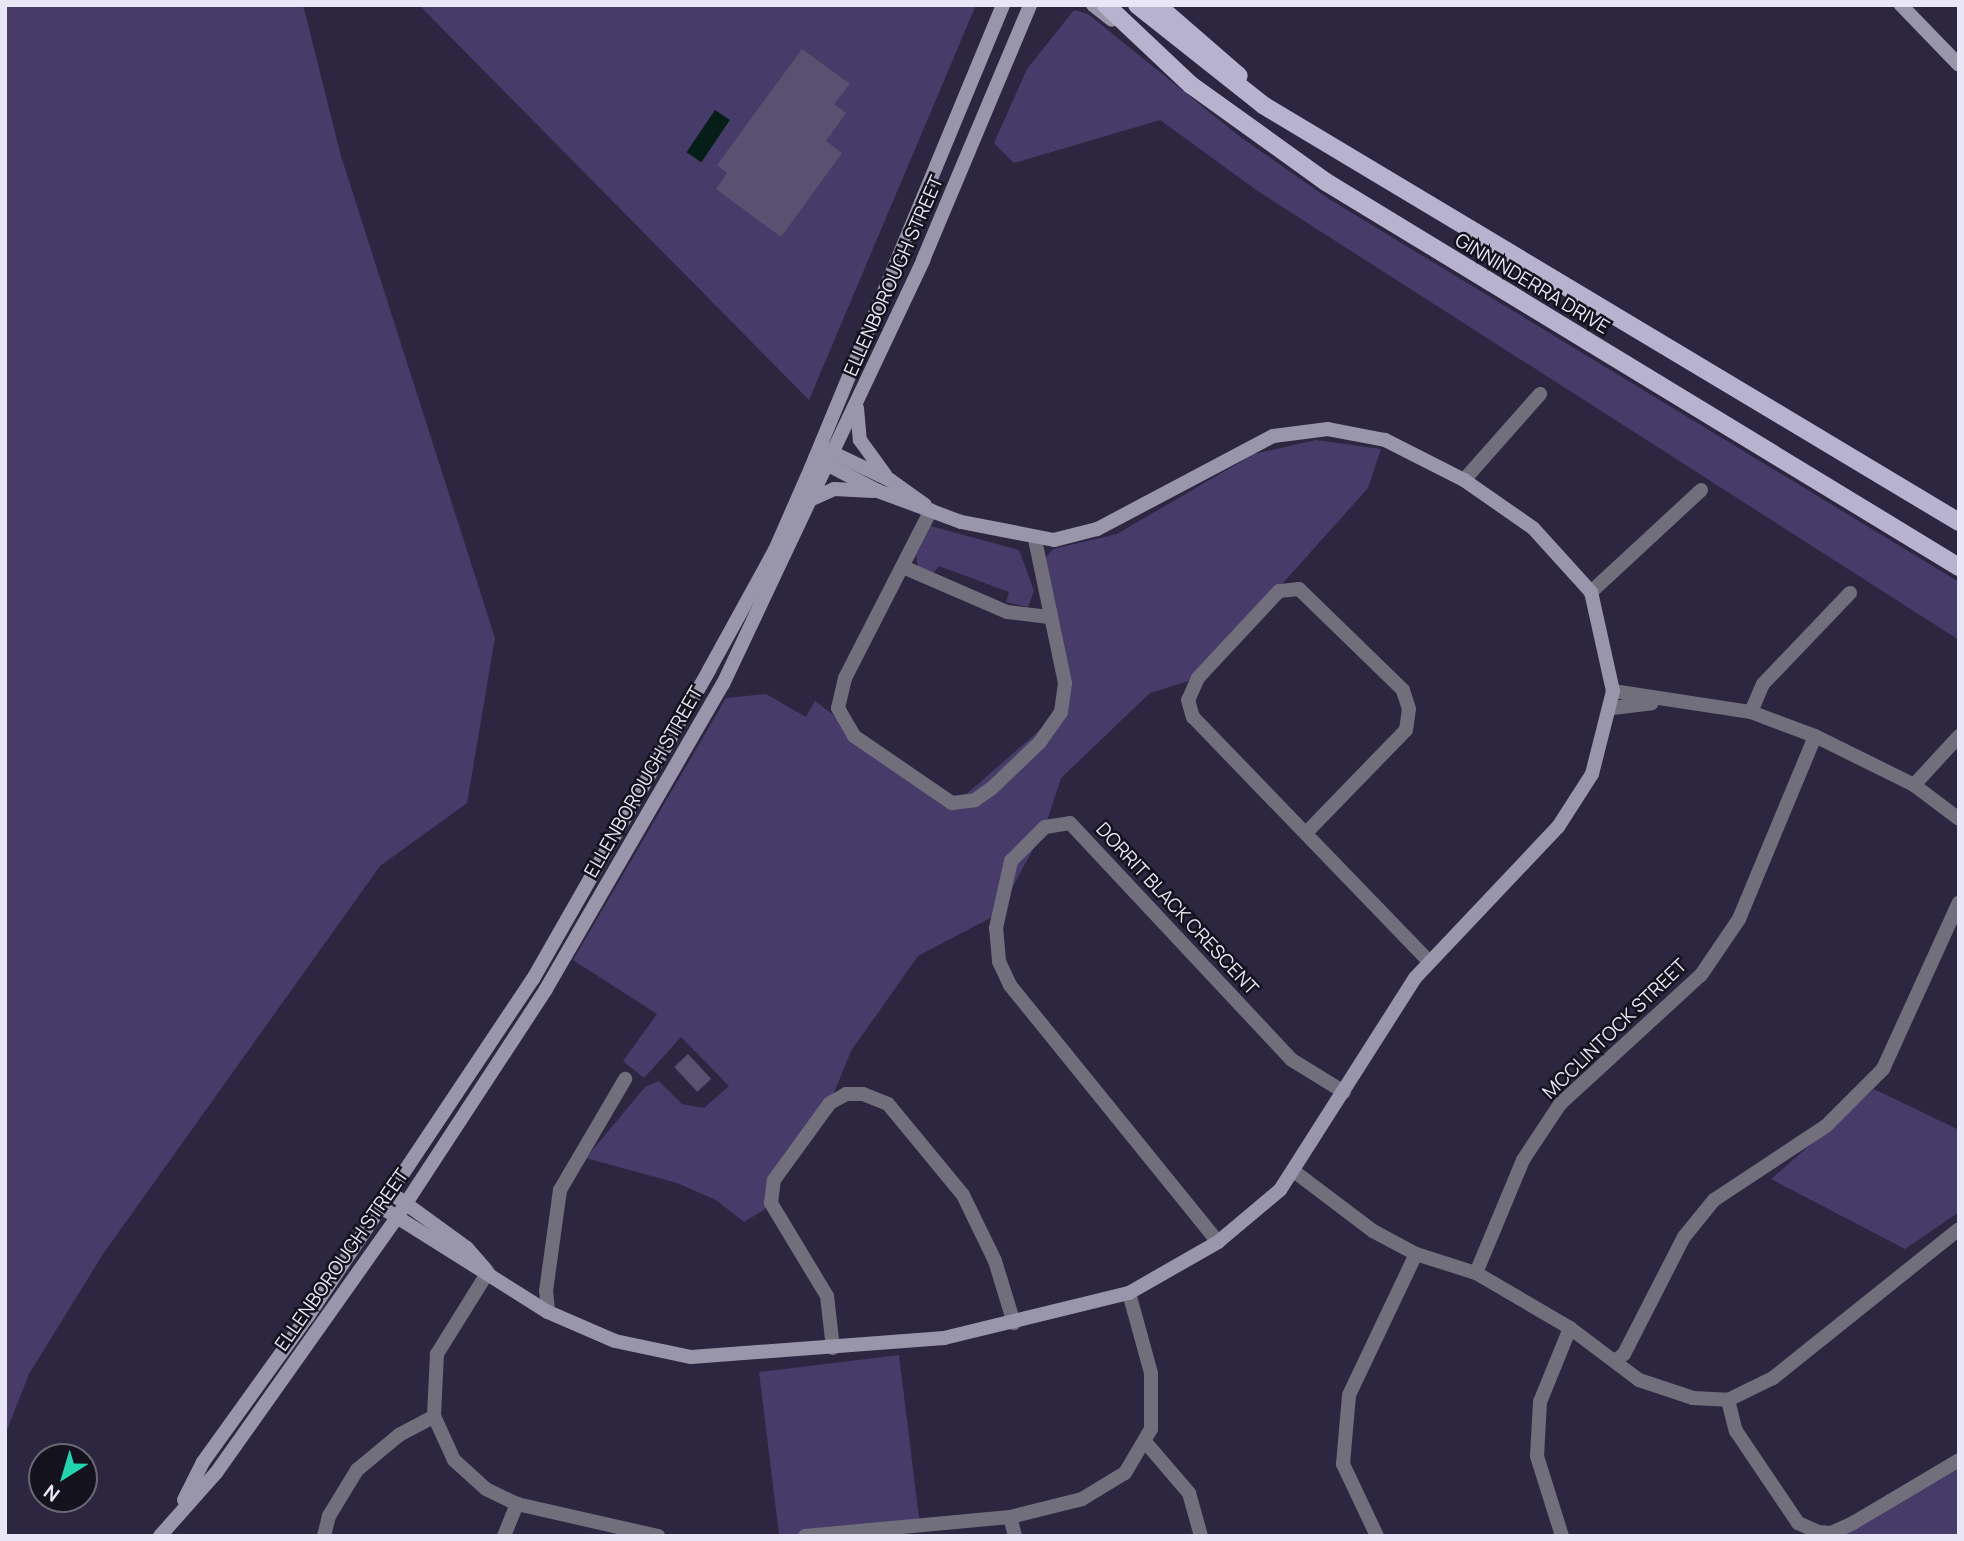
<!DOCTYPE html>
<style>
body{margin:0}
#map{position:relative;width:1964px;height:1541px;overflow:hidden;background:#2d2640;font-family:Manrope,sans-serif}
div>[style]{position:absolute}
.green>*{inset:0;background:#473b6a;transform-origin:0 0}
.water>*{inset:0;background:#061e18;transform-origin:0 0}
.building>*{inset:0;background:#58516f;transform-origin:0 0}
.street>*{height:14px;margin:-7px;padding:0 7px;transform-origin:7px;border-radius:7px;background:#716f7c}
.secondary>*{height:14px;margin:-7px;padding:0 7px;transform-origin:7px;border-radius:7px;background:#9995ab}
.primary>*{height:18px;margin:-9px;padding:0 9px;transform-origin:9px;border-radius:9px;background:#b7b2ce}
span{translate:-50% -50%;white-space:nowrap;text-align:center;line-height:1.15;-webkit-text-stroke:5px #14121d;paint-order:stroke}
.street-label{font-size:19px;color:#e9e6f7}
.frame{position:absolute;inset:0;border:7px solid #e9e6f7;pointer-events:none}
.north{position:absolute;left:28px;top:1443px;width:70px;height:70px;box-sizing:border-box;background:#14121d;border:2px solid #696774;border-radius:50%;rotate:217deg;font-size:19px;font-weight:700;line-height:28px;text-align:center;color:#e9e6f7}
.north::after{content:'';display:block;margin:auto;width:24px;height:32px;background:#23d5af;clip-path:polygon(50% 0,100% 100%,50% 72%,0 100%)}
</style>
<div id="map">
<div class="green">
<i style="clip-path:polygon(5px 5px,303px 5px,341px 156px,495px 638px,467px 803px,380px 866px,103px 1254px,29px 1374px,5px 1435px)"></i>
<i style="clip-path:polygon(419px 5px,976px 5px,809px 400px)"></i>
<i style="clip-path:polygon(1074px 10px,1088px 14px,1239px 136px,1329px 199px,1959px 582px,1959px 640px,1259px 192px,1160px 120px,1014px 163px,994px 143px,1027px 69px)"></i>
<i style="clip-path:polygon(1316px 440px,1381px 449px,1368px 488px,1198px 678px,1150px 693px,1061px 778px,1045px 827px,998px 914px,918px 956px,851px 1051px,830px 1103px,793px 1153px,764px 1210px,744px 1222px,716px 1200px,677px 1183px,586px 1158px,645px 1087px,659px 1081px,682px 1104px,704px 1108px,729px 1086px,681px 1037px,644px 1078px,623px 1061px,657px 1014px,573px 960px,726px 698px,766px 694px,806px 717px,815px 701px,954px 805px,1065px 708px,1042px 562px,1053px 549px,1117px 534px,1254px 454px)"></i>
<i style="clip-path:polygon(931px 526px,1019px 550px,1034px 591px,1028px 607px,1006px 602px,1009px 592px,939px 566px,932px 575px,918px 568px,916px 555px)"></i>
<i style="clip-path:polygon(1874px 1089px,1959px 1130px,1959px 1212px,1905px 1249px,1771px 1179px)"></i>
<i style="left:899px;top:1355px;width:167px;height:141px;rotate:83deg"></i>
<i style="clip-path:polygon(1959px 1469px,1959px 1536px,1824px 1536px,1886px 1503px)"></i>
</div>
<div class="water">
<i style="left:715px;top:110px;width:18px;height:51px;rotate:34deg"></i>
</div>
<div class="building">
<i style="clip-path:polygon(802px 49px,850px 84px,834px 104px,846px 113px,826px 141px,842px 153px,781px 237px,716px 189px,727px 173px,717px 165px)"></i>
<i style="left:688px;top:1054px;width:34px;height:19px;rotate:47deg"></i>
</div>
<div class="street">
<i style="left:1464px;top:480px;width:115px;rotate:-48.5deg"></i>
<i style="left:931px;top:510px;width:189px;rotate:117.1deg"></i>
<i style="left:845px;top:678px;width:31px;rotate:103deg"></i>
<i style="left:838px;top:708px;width:32px;rotate:60deg"></i>
<i style="left:854px;top:736px;width:119px;rotate:34.4deg"></i>
<i style="left:952px;top:803px;width:23px;rotate:-7deg"></i>
<i style="left:975px;top:800px;width:19px;rotate:-35deg"></i>
<i style="left:991px;top:789px;width:68px;rotate:-43.8deg"></i>
<i style="left:1040px;top:742px;width:37px;rotate:-55deg"></i>
<i style="left:1061px;top:712px;width:29px;rotate:-82deg"></i>
<i style="left:1065px;top:683px;width:146px;rotate:-101.8deg"></i>
<i style="left:903px;top:567px;width:113px;rotate:23.4deg"></i>
<i style="left:1007px;top:612px;width:42px;rotate:6.8deg"></i>
<i style="left:1591px;top:592px;width:150px;rotate:-42.8deg"></i>
<i style="left:1613px;top:691px;width:140px;rotate:8.7deg"></i>
<i style="left:1751px;top:712px;width:68px;rotate:20.6deg"></i>
<i style="left:1815px;top:736px;width:110px;rotate:26.3deg"></i>
<i style="left:1914px;top:785px;width:56px;rotate:37.1deg"></i>
<i style="left:1613px;top:708px;width:39px;rotate:-7deg"></i>
<i style="left:1751px;top:712px;width:30px;rotate:-67deg"></i>
<i style="left:1763px;top:684px;width:126px;rotate:-46.3deg"></i>
<i style="left:1914px;top:785px;width:67px;rotate:-47.4deg"></i>
<i style="left:1307px;top:832px;width:142px;rotate:-45.9deg"></i>
<i style="left:1406px;top:730px;width:21px;rotate:-82deg"></i>
<i style="left:1409px;top:709px;width:20px;rotate:-108deg"></i>
<i style="left:1403px;top:690px;width:145px;rotate:-135.8deg"></i>
<i style="left:1299px;top:589px;width:20px;rotate:174deg"></i>
<i style="left:1279px;top:591px;width:119px;rotate:133deg"></i>
<i style="left:1198px;top:678px;width:24px;rotate:114deg"></i>
<i style="left:1188px;top:700px;width:18px;rotate:74deg"></i>
<i style="left:1193px;top:717px;width:339px;rotate:46deg"></i>
<i style="left:1295px;top:1172px;width:98px;rotate:37.1deg"></i>
<i style="left:1373px;top:1231px;width:49px;rotate:28.1deg"></i>
<i style="left:1416px;top:1254px;width:63px;rotate:17.6deg"></i>
<i style="left:1476px;top:1273px;width:109px;rotate:30.3deg"></i>
<i style="left:1570px;top:1328px;width:86px;rotate:37deg"></i>
<i style="left:1639px;top:1380px;width:57px;rotate:18.4deg"></i>
<i style="left:1693px;top:1398px;width:35px;rotate:3deg"></i>
<i style="left:1728px;top:1400px;width:50px;rotate:-26.1deg"></i>
<i style="left:1773px;top:1378px;width:238px;rotate:-38.7deg"></i>
<i style="left:1218px;top:1242px;width:331px;rotate:-129deg"></i>
<i style="left:1010px;top:985px;width:26px;rotate:-115deg"></i>
<i style="left:999px;top:961px;width:33px;rotate:-95deg"></i>
<i style="left:996px;top:928px;width:69px;rotate:-77.4deg"></i>
<i style="left:1011px;top:861px;width:48px;rotate:-45deg"></i>
<i style="left:1045px;top:827px;width:25px;rotate:-9deg"></i>
<i style="left:1070px;top:823px;width:325px;rotate:46.9deg"></i>
<i style="left:1292px;top:1060px;width:61px;rotate:31.6deg"></i>
<i style="left:488px;top:1272px;width:97px;rotate:121.9deg"></i>
<i style="left:437px;top:1354px;width:62px;rotate:92.8deg"></i>
<i style="left:434px;top:1416px;width:48px;rotate:65.6deg"></i>
<i style="left:454px;top:1460px;width:43px;rotate:42.2deg"></i>
<i style="left:486px;top:1489px;width:34px;rotate:26deg"></i>
<i style="left:517px;top:1504px;width:145px;rotate:12.8deg"></i>
<i style="left:1476px;top:1273px;width:122px;rotate:-67.4deg"></i>
<i style="left:1523px;top:1160px;width:67px;rotate:-56.5deg"></i>
<i style="left:1560px;top:1104px;width:191px;rotate:-42.5deg"></i>
<i style="left:1701px;top:975px;width:68px;rotate:-55.8deg"></i>
<i style="left:1739px;top:919px;width:198px;rotate:-67.4deg"></i>
<i style="left:548px;top:1312px;width:21px;rotate:-95deg"></i>
<i style="left:546px;top:1291px;width:102px;rotate:-82.1deg"></i>
<i style="left:560px;top:1190px;width:129px;rotate:-59.6deg"></i>
<i style="left:833px;top:1348px;width:52px;rotate:-96.6deg"></i>
<i style="left:827px;top:1296px;width:109px;rotate:-121.1deg"></i>
<i style="left:771px;top:1203px;width:23px;rotate:-83deg"></i>
<i style="left:774px;top:1180px;width:95px;rotate:-54deg"></i>
<i style="left:830px;top:1103px;width:18px;rotate:-29deg"></i>
<i style="left:846px;top:1094px;width:17px"></i>
<i style="left:863px;top:1094px;width:27px;rotate:22deg"></i>
<i style="left:888px;top:1104px;width:118px;rotate:50.5deg"></i>
<i style="left:963px;top:1195px;width:73px;rotate:64.1deg"></i>
<i style="left:995px;top:1261px;width:65px;rotate:73deg"></i>
<i style="left:1616px;top:1360px;width:10px;rotate:-37deg"></i>
<i style="left:1624px;top:1354px;width:131px;rotate:-62.9deg"></i>
<i style="left:1684px;top:1237px;width:48px;rotate:-51deg"></i>
<i style="left:1714px;top:1200px;width:134px;rotate:-33.5deg"></i>
<i style="left:1826px;top:1126px;width:81px;rotate:-45deg"></i>
<i style="left:1883px;top:1069px;width:183px;rotate:-65.5deg"></i>
<i style="left:1728px;top:1400px;width:32px;rotate:76deg"></i>
<i style="left:1736px;top:1431px;width:111px;rotate:56deg"></i>
<i style="left:1798px;top:1523px;width:22px;rotate:24deg"></i>
<i style="left:1818px;top:1532px;width:13px;rotate:4deg"></i>
<i style="left:1831px;top:1533px;width:24px;rotate:-24deg"></i>
<i style="left:1853px;top:1523px;width:123px;rotate:-30.7deg"></i>
<i style="left:1147px;top:1444px;width:65px;rotate:49.4deg"></i>
<i style="left:1189px;top:1493px;width:45px;rotate:74.4deg"></i>
<i style="left:1010px;top:1517px;width:20px;rotate:75deg"></i>
<i style="left:324px;top:1536px;width:21px;rotate:-76deg"></i>
<i style="left:329px;top:1516px;width:54px;rotate:-58.7deg"></i>
<i style="left:357px;top:1470px;width:55px;rotate:-39.8deg"></i>
<i style="left:399px;top:1435px;width:40px;rotate:-28deg"></i>
<i style="left:504px;top:1536px;width:35px;rotate:-68deg"></i>
<i style="left:805px;top:1536px;width:206px;rotate:-5.3deg"></i>
<i style="left:1010px;top:1517px;width:74px;rotate:-14deg"></i>
<i style="left:1082px;top:1499px;width:50px;rotate:-31.2deg"></i>
<i style="left:1125px;top:1473px;width:51px;rotate:-59.4deg"></i>
<i style="left:1151px;top:1429px;width:56px;rotate:-90deg"></i>
<i style="left:1151px;top:1373px;width:83px;rotate:-105.4deg"></i>
<i style="left:1377px;top:1536px;width:80px;rotate:-115.3deg"></i>
<i style="left:1343px;top:1464px;width:69px;rotate:-85deg"></i>
<i style="left:1349px;top:1395px;width:156px;rotate:-64.6deg"></i>
<i style="left:1562px;top:1536px;width:84px;rotate:-107.4deg"></i>
<i style="left:1537px;top:1456px;width:54px;rotate:-86.8deg"></i>
<i style="left:1540px;top:1402px;width:80px;rotate:-67.9deg"></i>
</div>
<div class="secondary">
<i style="left:1093px;top:5px;width:24px;rotate:38deg"></i>
<i style="left:1901px;top:5px;width:83px;rotate:46deg"></i>
<i style="left:857px;top:408px;width:32px;rotate:85deg"></i>
<i style="left:860px;top:440px;width:44px;rotate:54.2deg"></i>
<i style="left:827px;top:450px;width:70px;rotate:25.5deg"></i>
<i style="left:890px;top:480px;width:43px;rotate:35.5deg"></i>
<i style="left:814px;top:498px;width:22px;rotate:-24deg"></i>
<i style="left:834px;top:489px;width:39px;rotate:3deg"></i>
<i style="left:398px;top:1198px;width:85px;rotate:35.9deg"></i>
<i style="left:467px;top:1248px;width:28px;rotate:49deg"></i>
<i style="left:381px;top:1207px;width:197px;rotate:32.2deg"></i>
<i style="left:548px;top:1312px;width:73px;rotate:23.4deg"></i>
<i style="left:615px;top:1341px;width:78px;rotate:11.9deg"></i>
<i style="left:691px;top:1357px;width:254px;rotate:-4.3deg"></i>
<i style="left:944px;top:1338px;width:190px;rotate:-13.7deg"></i>
<i style="left:1129px;top:1293px;width:103px;rotate:-29.8deg"></i>
<i style="left:1218px;top:1242px;width:81px;rotate:-40deg"></i>
<i style="left:1280px;top:1190px;width:251px;rotate:-57.5deg"></i>
<i style="left:1415px;top:978px;width:208px;rotate:-46.6deg"></i>
<i style="left:1558px;top:827px;width:63px;rotate:-57.3deg"></i>
<i style="left:1592px;top:774px;width:86px;rotate:-75.8deg"></i>
<i style="left:1613px;top:691px;width:101px;rotate:-102.5deg"></i>
<i style="left:1591px;top:592px;width:86px;rotate:-132.2deg"></i>
<i style="left:1533px;top:528px;width:84px;rotate:-145.2deg"></i>
<i style="left:1464px;top:480px;width:89px;rotate:-153.1deg"></i>
<i style="left:1385px;top:440px;width:58px;rotate:-169.1deg"></i>
<i style="left:1328px;top:429px;width:55px;rotate:172.7deg"></i>
<i style="left:1273px;top:436px;width:199px;rotate:152.1deg"></i>
<i style="left:1097px;top:529px;width:44px;rotate:165.7deg"></i>
<i style="left:1054px;top:540px;width:95px;rotate:-169deg"></i>
<i style="left:961px;top:522px;width:89px;rotate:-159.5deg"></i>
<i style="left:878px;top:491px;width:71px;rotate:-152.4deg"></i>
<i style="left:184px;top:1500px;width:42px;rotate:-63.4deg"></i>
<i style="left:203px;top:1462px;width:180px;rotate:-54.3deg"></i>
<i style="left:308px;top:1316px;width:405px;rotate:-56.3deg"></i>
<i style="left:533px;top:979px;width:356px;rotate:-60.3deg"></i>
<i style="left:709px;top:670px;width:137px;rotate:-61.2deg"></i>
<i style="left:775px;top:550px;width:90px;rotate:-66.3deg"></i>
<i style="left:811px;top:468px;width:501px;rotate:-67.48deg"></i>
<i style="left:160px;top:1536px;width:84px;rotate:-48.4deg"></i>
<i style="left:216px;top:1473px;width:314px;rotate:-54.7deg"></i>
<i style="left:397px;top:1217px;width:272px;rotate:-56.8deg"></i>
<i style="left:546px;top:989px;width:353px;rotate:-59.9deg"></i>
<i style="left:723px;top:684px;width:469px;rotate:-64.7deg"></i>
<i style="left:923px;top:260px;width:277px;rotate:-67.2deg"></i>
</div>
<div class="primary">
<i style="left:1106px;top:5px;width:117px;rotate:43.3deg"></i>
<i style="left:1191px;top:85px;width:166px;rotate:35.7deg"></i>
<i style="left:1326px;top:182px;width:741px;rotate:31.31deg"></i>
<i style="left:1137px;top:5px;width:161px;rotate:38.4deg"></i>
<i style="left:1263px;top:105px;width:811px;rotate:30.93deg"></i>
<i style="left:1157px;top:5px;width:108px;rotate:40.9deg"></i>
</div>
<div class="street-label">
<span style="left:894px;top:276px;rotate:-66deg">ELLENBOROUGH STREET</span>
<span style="left:1532px;top:284px;rotate:31deg">GINNINDERRA DRIVE</span>
<span style="left:644px;top:782px;rotate:-60deg">ELLENBOROUGH STREET</span>
<span style="left:1177px;top:909px;rotate:47deg">DORRIT BLACK CRESCENT</span>
<span style="left:1615px;top:1029px;rotate:-44deg">MCCLINTOCK STREET</span>
<span style="left:342px;top:1260px;rotate:-55deg">ELLENBOROUGH STREET</span>
</div>
<div class="frame"></div>
<div class="north">N</div>
</div>
